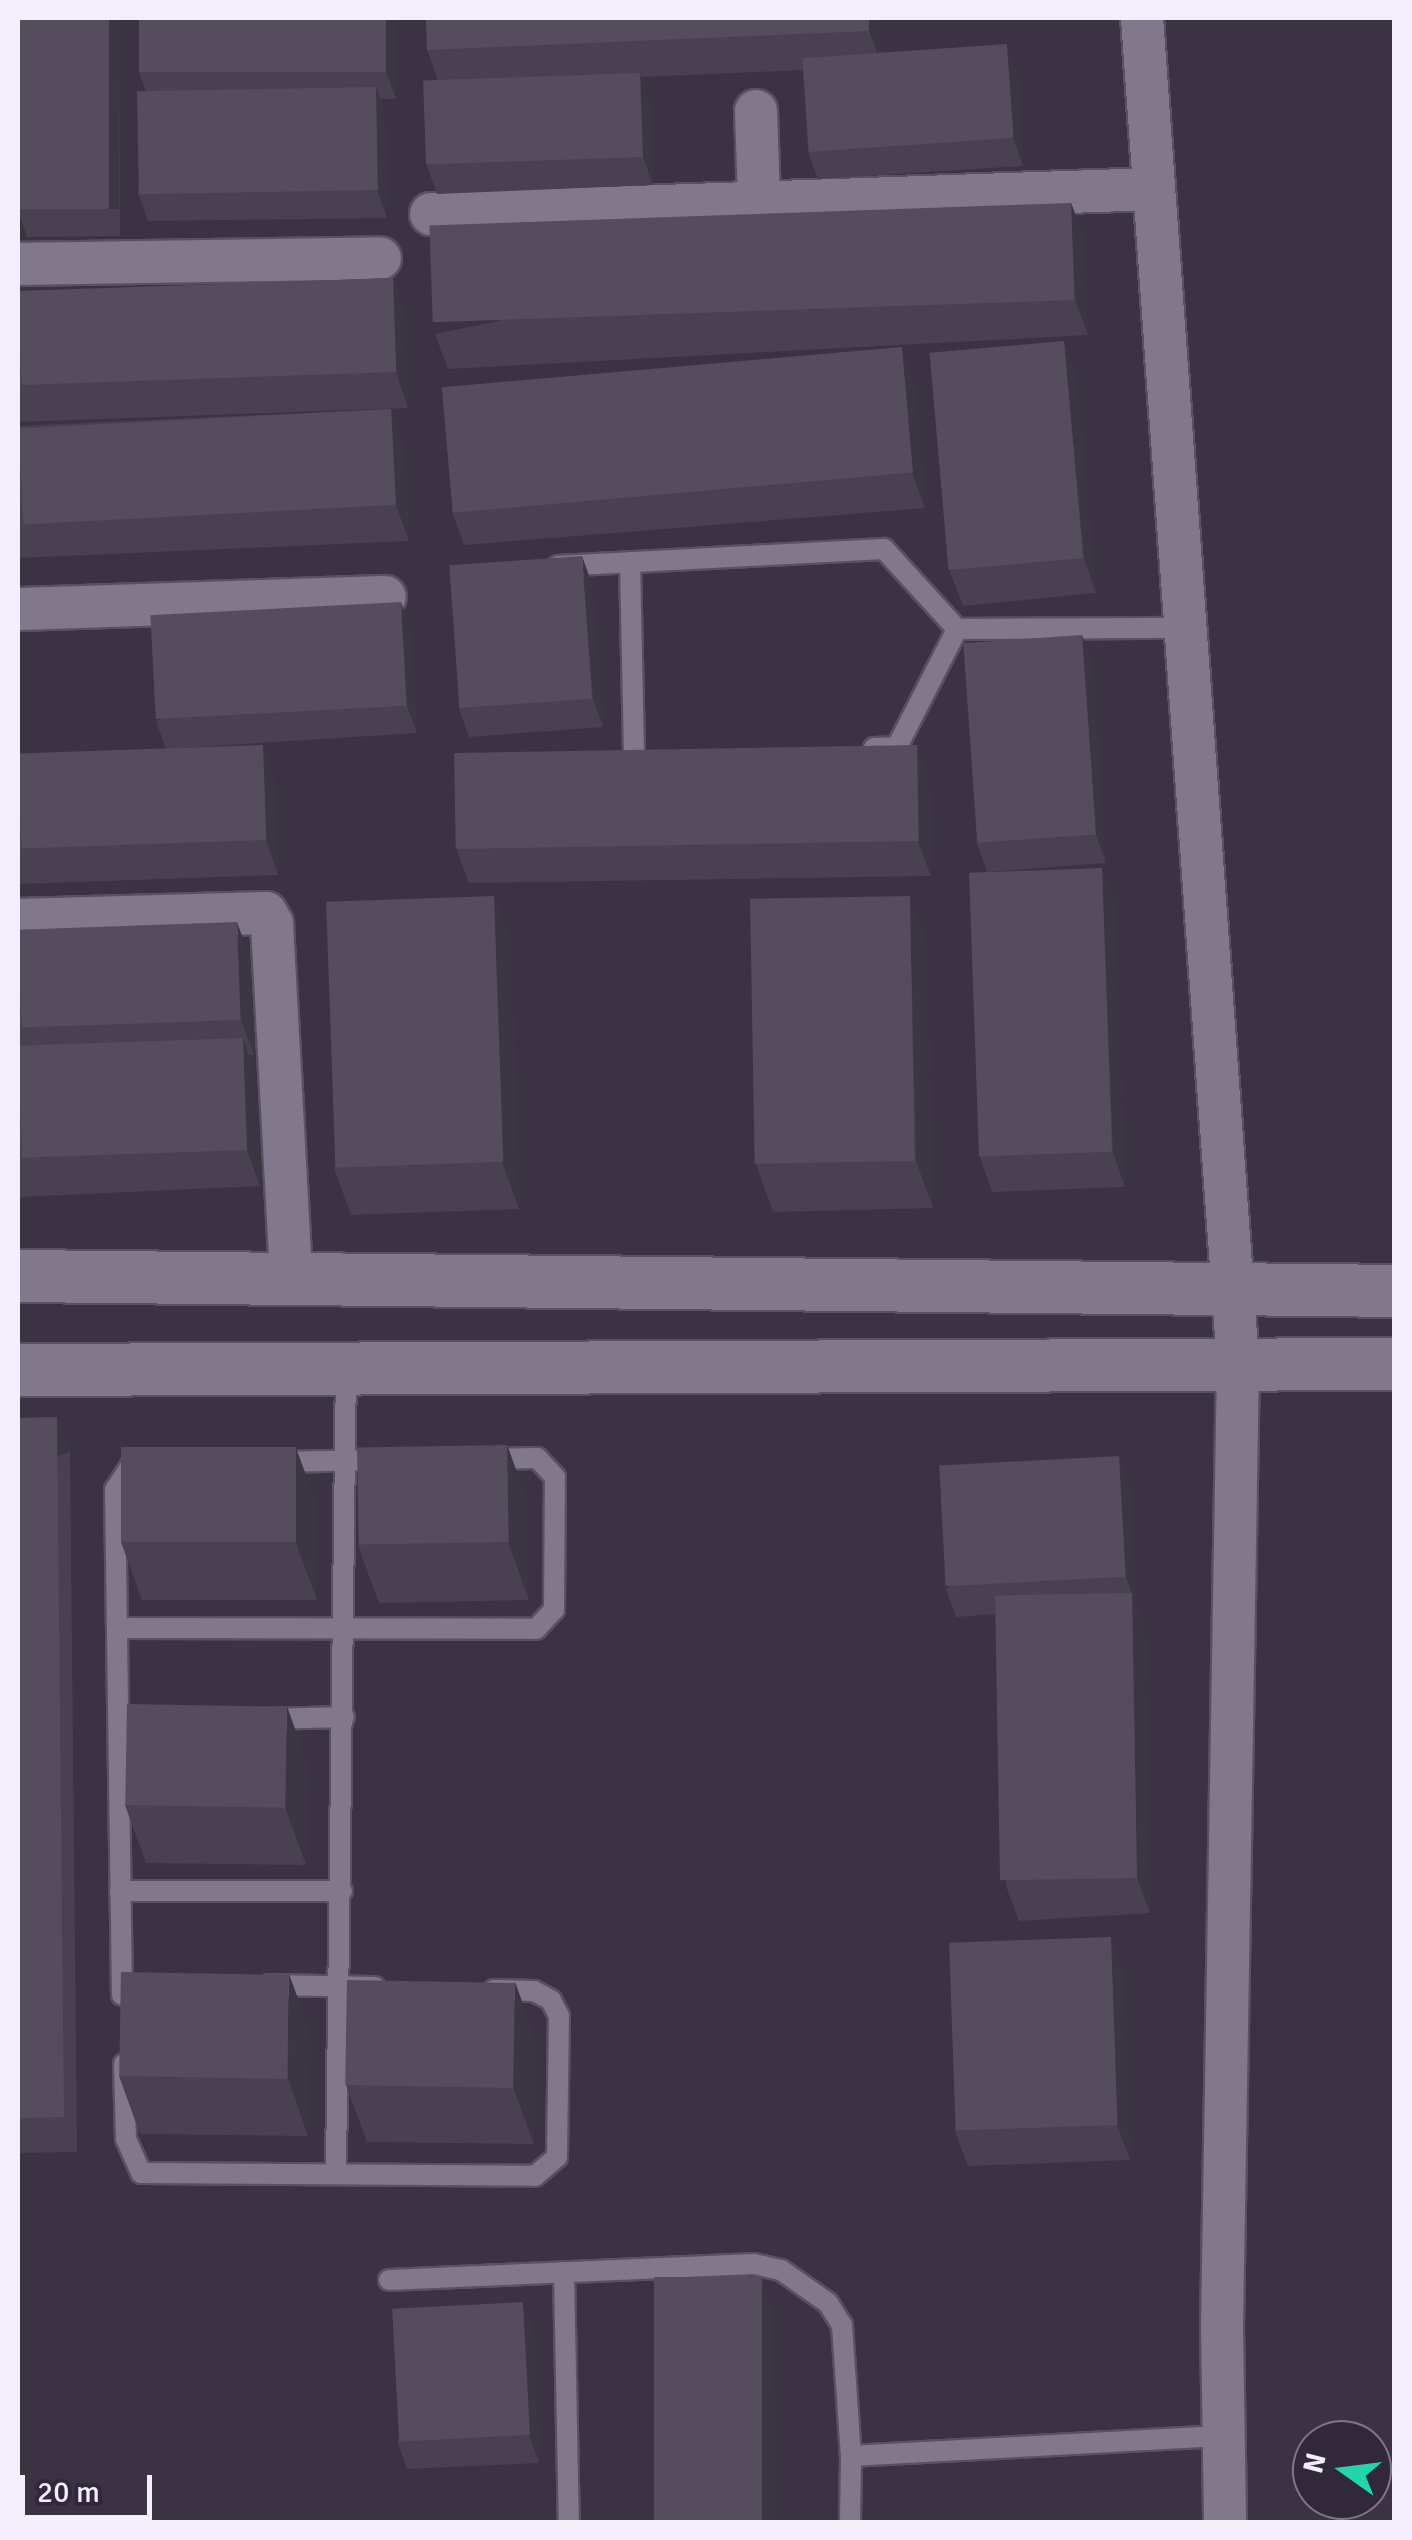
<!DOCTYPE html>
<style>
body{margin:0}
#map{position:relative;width:1412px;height:2540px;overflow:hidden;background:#3b3243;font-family:Signika,sans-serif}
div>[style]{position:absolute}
.roads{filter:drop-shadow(2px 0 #58515f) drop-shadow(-2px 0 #58515f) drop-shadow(0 2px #58515f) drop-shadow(0 -2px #58515f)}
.service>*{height:20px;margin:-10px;padding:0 10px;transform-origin:10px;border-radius:10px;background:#81788b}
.minor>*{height:42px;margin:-21px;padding:0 21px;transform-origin:21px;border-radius:21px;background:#81788b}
.tertiary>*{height:52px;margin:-26px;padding:0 26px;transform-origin:26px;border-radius:26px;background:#81788b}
.wall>*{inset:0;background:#494151}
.shaded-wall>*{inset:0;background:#3c3542;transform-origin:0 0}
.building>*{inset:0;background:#554c5e;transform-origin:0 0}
span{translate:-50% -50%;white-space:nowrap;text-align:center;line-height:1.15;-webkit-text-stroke:9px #312839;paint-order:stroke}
.frame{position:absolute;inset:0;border:20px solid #f3eef9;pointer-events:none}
.north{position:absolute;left:1292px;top:2420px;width:100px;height:100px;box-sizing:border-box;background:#312839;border:2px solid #7f7786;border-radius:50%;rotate:284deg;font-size:28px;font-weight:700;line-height:40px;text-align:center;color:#f3eef9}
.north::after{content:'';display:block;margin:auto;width:35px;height:45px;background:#23d5af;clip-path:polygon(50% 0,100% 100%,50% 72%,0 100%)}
.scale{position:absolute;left:20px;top:2475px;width:132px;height:45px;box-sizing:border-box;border:5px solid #f3eef9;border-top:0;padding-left:12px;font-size:30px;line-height:35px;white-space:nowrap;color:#f3eef9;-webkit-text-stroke:8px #312839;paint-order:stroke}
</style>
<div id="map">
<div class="roads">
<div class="service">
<i style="left:630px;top:562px;width:197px;rotate:88.8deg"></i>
<i style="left:558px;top:566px;width:326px;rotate:-3deg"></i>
<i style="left:884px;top:549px;width:108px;rotate:47.6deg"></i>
<i style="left:874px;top:748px;width:23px;rotate:-2deg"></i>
<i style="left:897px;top:747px;width:132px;rotate:-63deg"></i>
<i style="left:957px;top:629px;width:228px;rotate:-0.3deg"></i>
<i style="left:274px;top:1462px;width:106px;rotate:-1.1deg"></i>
<i style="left:118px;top:1628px;width:418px;rotate:0.1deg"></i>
<i style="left:536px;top:1629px;width:26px;rotate:-47deg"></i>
<i style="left:554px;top:1610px;width:133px;rotate:-89.6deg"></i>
<i style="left:555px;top:1477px;width:26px;rotate:-133deg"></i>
<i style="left:537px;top:1458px;width:53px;rotate:178.9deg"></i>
<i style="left:266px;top:1719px;width:78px;rotate:-1.5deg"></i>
<i style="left:120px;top:1891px;width:222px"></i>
<i style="left:269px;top:1985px;width:106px;rotate:1.1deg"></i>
<i style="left:122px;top:1995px;width:505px;rotate:-90.79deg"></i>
<i style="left:115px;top:1490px;width:30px;rotate:-57deg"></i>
<i style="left:131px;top:1465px;width:14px;rotate:-4deg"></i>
<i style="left:124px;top:2064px;width:75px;rotate:88.5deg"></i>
<i style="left:126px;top:2139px;width:37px;rotate:66deg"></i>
<i style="left:141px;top:2173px;width:394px;rotate:0.4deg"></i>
<i style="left:535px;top:2176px;width:29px;rotate:-41deg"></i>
<i style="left:557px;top:2157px;width:141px;rotate:-89.2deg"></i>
<i style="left:559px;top:2016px;width:18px;rotate:-117deg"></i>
<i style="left:551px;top:2000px;width:19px;rotate:-152deg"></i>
<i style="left:534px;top:1991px;width:40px;rotate:-178.6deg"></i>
<i style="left:336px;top:2171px;width:803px;rotate:-89.29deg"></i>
<i style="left:564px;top:2272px;width:250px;rotate:88.9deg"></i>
<i style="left:389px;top:2280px;width:365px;rotate:-2.5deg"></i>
<i style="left:754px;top:2264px;width:28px;rotate:13deg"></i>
<i style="left:781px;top:2270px;width:57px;rotate:35.1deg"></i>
<i style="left:828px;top:2303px;width:26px;rotate:58deg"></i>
<i style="left:842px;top:2325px;width:131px;rotate:86.1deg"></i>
<i style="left:850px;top:2522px;width:66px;rotate:-89.1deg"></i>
<i style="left:851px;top:2456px;width:374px;rotate:-3.1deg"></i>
</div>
<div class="minor">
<i style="left:1142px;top:18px;width:1348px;rotate:85.92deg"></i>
<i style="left:1238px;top:1363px;width:963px;rotate:90.95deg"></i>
<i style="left:1222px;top:2326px;width:196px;rotate:89.1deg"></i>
<i style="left:756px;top:111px;width:92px;rotate:88.1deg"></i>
<i style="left:431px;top:214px;width:723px;rotate:-1.98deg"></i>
<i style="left:18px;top:264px;width:362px;rotate:-0.9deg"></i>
<i style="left:18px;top:609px;width:367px;rotate:-1.9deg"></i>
<i style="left:18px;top:920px;width:248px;rotate:-1.6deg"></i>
<i style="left:266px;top:913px;width:13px;rotate:61deg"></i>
<i style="left:272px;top:924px;width:354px;rotate:86.9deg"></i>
</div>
<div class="tertiary">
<i style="left:18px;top:1276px;width:1376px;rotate:0.62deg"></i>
<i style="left:18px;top:1370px;width:1376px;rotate:-0.25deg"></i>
</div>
</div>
<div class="wall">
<i style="clip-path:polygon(18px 18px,119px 18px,120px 236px,27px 237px,18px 210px)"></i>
<i style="clip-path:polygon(396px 18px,396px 99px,380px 99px,386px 115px,387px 218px,148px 221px,138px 193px,146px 91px,139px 72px)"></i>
<i style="clip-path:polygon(426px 18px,880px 18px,881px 53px,1017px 72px,1023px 166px,818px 179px,808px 152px,803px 70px,641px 77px,650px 101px,653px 185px,437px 194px,427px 166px,439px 83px,427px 50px)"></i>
<i style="clip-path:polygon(1071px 203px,1084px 238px,1088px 335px,448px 369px,435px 334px)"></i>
<i style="clip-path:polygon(393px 278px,405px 314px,408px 408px,18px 422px,18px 292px)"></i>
<i style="clip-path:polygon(1064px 341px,1076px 376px,1096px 593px,963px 606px,950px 571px)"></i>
<i style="clip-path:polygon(915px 383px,925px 508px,464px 545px,451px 509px)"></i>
<i style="clip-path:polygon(391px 409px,404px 444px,409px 541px,18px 558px,18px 426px)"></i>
<i style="clip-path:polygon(592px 584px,603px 727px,469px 737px,459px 709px)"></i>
<i style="clip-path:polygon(411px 630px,417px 733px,181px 748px,275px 781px,278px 875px,18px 884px,18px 754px,166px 749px,156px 721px)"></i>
<i style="clip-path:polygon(1082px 635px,1092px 663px,1106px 863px,987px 872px,977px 844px)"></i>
<i style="clip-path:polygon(917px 745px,930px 780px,931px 876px,469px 883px,456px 848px)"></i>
<i style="clip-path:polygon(1102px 868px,1115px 903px,1125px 1187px,992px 1192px,980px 1157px)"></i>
<i style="clip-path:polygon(494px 896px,511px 944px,519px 1209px,351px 1215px,334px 1168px)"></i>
<i style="clip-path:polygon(18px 932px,250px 958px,254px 1055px,249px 1055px,255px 1073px,260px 1186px,18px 1197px)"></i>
<i style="clip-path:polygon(927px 943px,933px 1208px,773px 1212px,756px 1165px)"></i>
<i style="clip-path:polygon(57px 1417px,70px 1452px,77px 2152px,18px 2153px,18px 1418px)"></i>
<i style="clip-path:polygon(507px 1445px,528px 1503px,529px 1600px,379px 1603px,358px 1546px)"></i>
<i style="clip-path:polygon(1119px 1456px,1129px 1483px,1136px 1604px,1145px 1628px,1150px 1913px,1019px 1921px,1006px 1886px,996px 1614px,956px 1617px,946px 1589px)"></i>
<i style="clip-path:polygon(317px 1505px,317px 1600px,142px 1600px,121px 1542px)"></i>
<i style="clip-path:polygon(307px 1763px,306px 1865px,146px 1863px,125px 1805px)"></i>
<i style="clip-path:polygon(1124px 1972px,1130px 2160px,968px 2166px,955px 2131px)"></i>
<i style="clip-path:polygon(310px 2031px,308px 2136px,140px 2134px,119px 2076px)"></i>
<i style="clip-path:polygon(536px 2040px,534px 2144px,367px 2142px,346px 2085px)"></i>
<i style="clip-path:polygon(533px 2330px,539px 2463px,407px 2469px,397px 2441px)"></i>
</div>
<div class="shaded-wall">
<i style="left:109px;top:18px;width:10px;height:191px"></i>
<i style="clip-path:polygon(386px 18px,396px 18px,396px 99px,386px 72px)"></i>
<i style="clip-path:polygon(869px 18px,880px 18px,882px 66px,869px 31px)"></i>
<i style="clip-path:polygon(1007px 44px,1017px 72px,1023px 166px,1013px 138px)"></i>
<i style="clip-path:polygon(640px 73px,650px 101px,653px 185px,643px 157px)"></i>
<i style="clip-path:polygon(376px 87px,386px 115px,387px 218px,377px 190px)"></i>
<i style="clip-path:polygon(1071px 203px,1084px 238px,1088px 335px,1075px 300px)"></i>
<i style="clip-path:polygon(393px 278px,405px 314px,408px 408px,396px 372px)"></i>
<i style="clip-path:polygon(1064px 341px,1076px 376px,1096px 593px,1084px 558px)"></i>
<i style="clip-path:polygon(902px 347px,915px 383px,925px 508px,912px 473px)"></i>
<i style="clip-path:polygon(391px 409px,404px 444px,409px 541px,396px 505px)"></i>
<i style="clip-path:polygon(582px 556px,592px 584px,603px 727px,593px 699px)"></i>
<i style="clip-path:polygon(401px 602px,411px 630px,417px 733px,407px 706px)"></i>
<i style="clip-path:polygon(1082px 635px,1092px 663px,1106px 863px,1096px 835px)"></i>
<i style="clip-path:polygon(263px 745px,275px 781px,278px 875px,266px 840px)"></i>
<i style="clip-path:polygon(917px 745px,930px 780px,931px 876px,918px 841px)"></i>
<i style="clip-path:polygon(1102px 868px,1115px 903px,1125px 1187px,1113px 1152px)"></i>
<i style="clip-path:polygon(494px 896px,511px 944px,519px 1209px,502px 1162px)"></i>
<i style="clip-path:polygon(910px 896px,927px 943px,933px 1208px,916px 1161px)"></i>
<i style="clip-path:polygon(237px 922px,250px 958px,254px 1055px,241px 1020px)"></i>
<i style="clip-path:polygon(243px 1038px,255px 1073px,260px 1186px,247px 1150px)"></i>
<i style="left:57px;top:1417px;width:37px;height:700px;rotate:70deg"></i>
<i style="clip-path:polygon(507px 1445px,528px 1503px,529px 1600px,508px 1542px)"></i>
<i style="clip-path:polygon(296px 1448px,317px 1505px,317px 1600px,296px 1543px)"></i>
<i style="clip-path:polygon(1119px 1456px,1129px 1483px,1136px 1604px,1145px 1628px,1150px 1913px,1137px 1878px,1132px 1593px,1126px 1577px)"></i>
<i style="clip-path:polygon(287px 1706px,307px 1763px,306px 1865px,285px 1807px)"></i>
<i style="clip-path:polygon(1111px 1937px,1124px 1972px,1130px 2160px,1117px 2125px)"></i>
<i style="clip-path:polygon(289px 1974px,310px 2031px,308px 2136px,288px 2078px)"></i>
<i style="clip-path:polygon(515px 1982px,536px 2040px,534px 2144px,513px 2087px)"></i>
<i style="clip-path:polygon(762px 2277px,774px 2313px,776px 2522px,763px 2522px)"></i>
<i style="clip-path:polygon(523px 2302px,533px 2330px,539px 2463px,529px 2435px)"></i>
</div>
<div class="building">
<i style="left:18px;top:18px;width:91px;height:191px"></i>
<i style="left:139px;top:18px;width:247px;height:54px"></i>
<i style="clip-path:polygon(426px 18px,869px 18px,869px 31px,427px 50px)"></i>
<i style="left:1007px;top:44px;width:94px;height:205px;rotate:86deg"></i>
<i style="left:640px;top:73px;width:84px;height:217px;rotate:88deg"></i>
<i style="left:376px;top:87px;width:103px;height:239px;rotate:89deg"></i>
<i style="left:1071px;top:203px;width:97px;height:642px;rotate:88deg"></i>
<i style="left:393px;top:278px;width:94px;height:375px;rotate:88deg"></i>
<i style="left:1064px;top:341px;width:218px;height:135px;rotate:85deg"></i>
<i style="left:902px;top:347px;width:126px;height:462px;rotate:85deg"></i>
<i style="left:391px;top:409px;width:96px;height:373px;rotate:87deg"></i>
<i style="left:582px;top:556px;width:143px;height:133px;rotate:86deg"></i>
<i style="left:401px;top:602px;width:104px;height:251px;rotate:87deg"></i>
<i style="left:1082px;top:635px;width:200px;height:119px;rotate:86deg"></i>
<i style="left:263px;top:745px;width:95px;height:245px;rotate:88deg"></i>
<i style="left:917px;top:745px;width:96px;height:463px;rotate:89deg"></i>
<i style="left:1102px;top:868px;width:284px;height:133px;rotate:88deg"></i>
<i style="left:494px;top:896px;width:266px;height:168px;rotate:88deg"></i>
<i style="left:910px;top:896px;width:265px;height:160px;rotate:89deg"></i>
<i style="left:237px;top:922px;width:98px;height:219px;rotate:88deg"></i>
<i style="left:243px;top:1038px;width:112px;height:225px;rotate:88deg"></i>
<i style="clip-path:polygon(57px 1417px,64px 2117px,18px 2118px,18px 1418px)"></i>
<i style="left:507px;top:1445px;width:97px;height:150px;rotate:89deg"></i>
<i style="left:121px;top:1447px;width:175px;height:95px"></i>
<i style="left:1119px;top:1456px;width:121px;height:180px;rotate:87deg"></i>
<i style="left:1132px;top:1593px;width:285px;height:137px;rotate:89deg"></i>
<i style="left:127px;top:1704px;width:160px;height:101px;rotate:1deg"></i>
<i style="left:1111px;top:1937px;width:188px;height:162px;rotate:88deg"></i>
<i style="left:121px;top:1972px;width:168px;height:104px;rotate:1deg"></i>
<i style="left:347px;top:1980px;width:168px;height:105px;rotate:1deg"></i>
<i style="left:762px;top:2277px;width:245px;height:108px;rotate:90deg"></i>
<i style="left:523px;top:2302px;width:133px;height:131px;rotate:87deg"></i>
</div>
<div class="frame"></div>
<div class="north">N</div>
<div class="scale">20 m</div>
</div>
